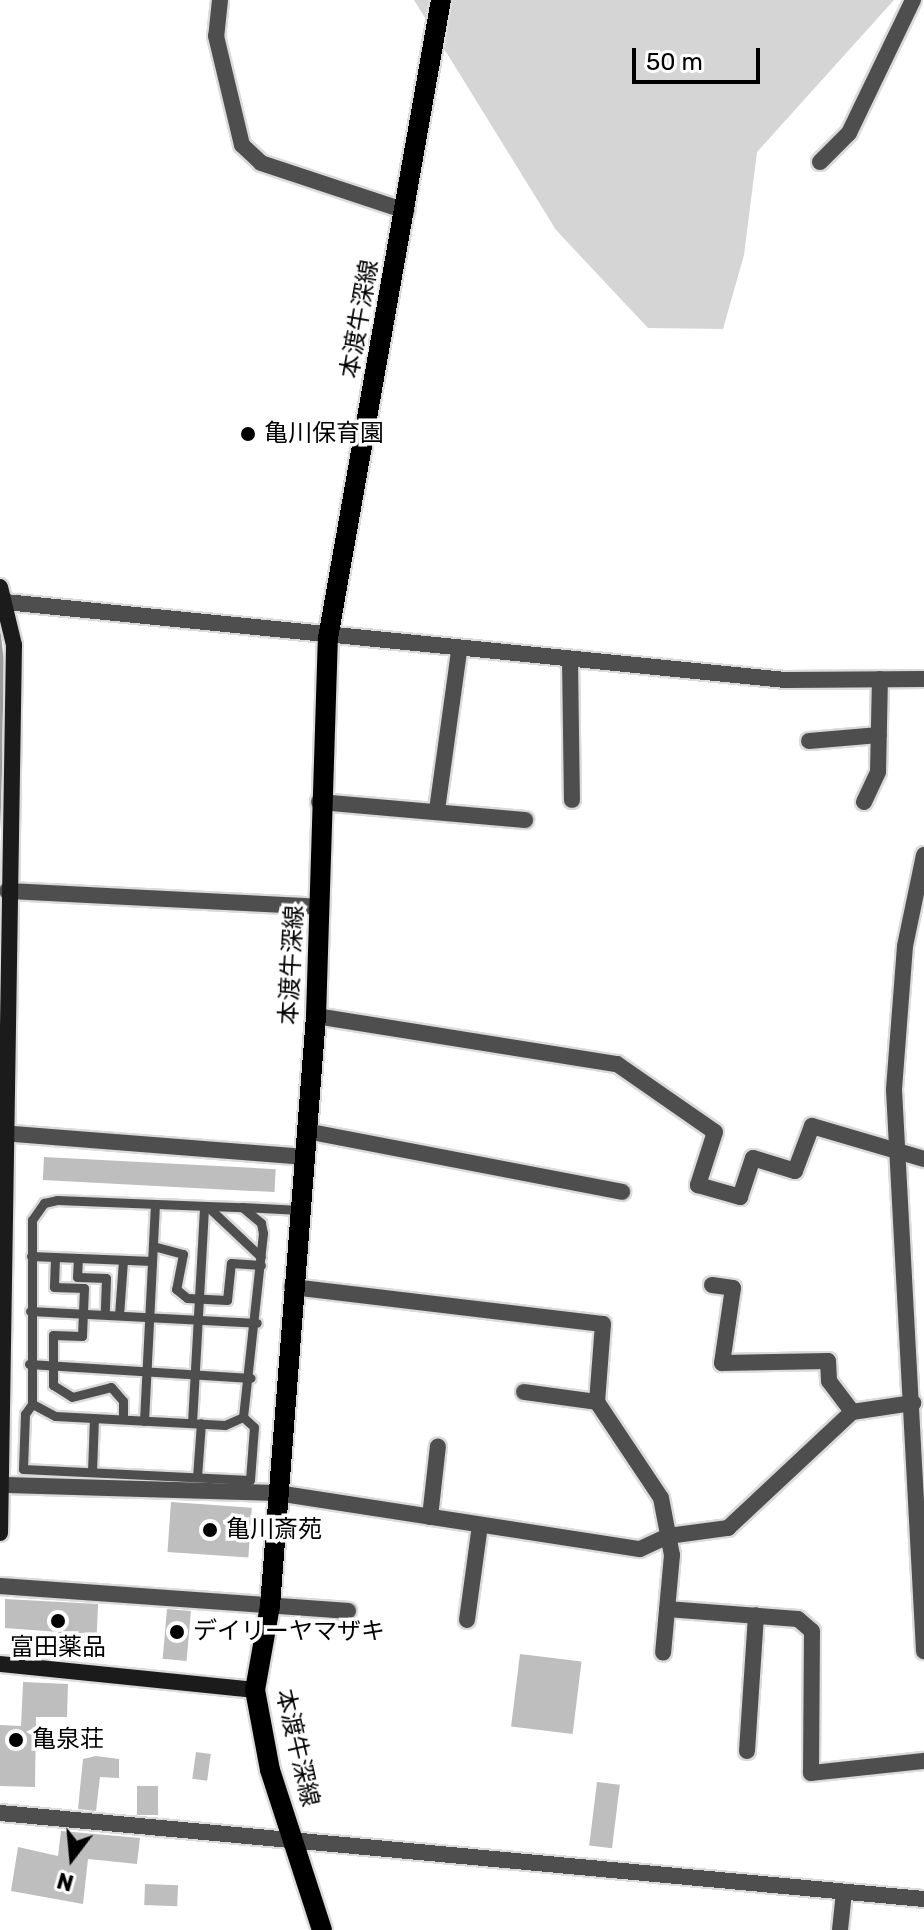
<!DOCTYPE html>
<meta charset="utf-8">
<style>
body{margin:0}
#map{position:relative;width:924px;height:1930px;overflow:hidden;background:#fff;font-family:Rubik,"Noto Sans JP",sans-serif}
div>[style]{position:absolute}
.green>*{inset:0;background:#d5d5d5}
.water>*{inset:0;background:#9c9c9c}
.building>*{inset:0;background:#bebebe;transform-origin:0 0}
.roads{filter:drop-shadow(2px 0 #dbdbdb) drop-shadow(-2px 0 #dbdbdb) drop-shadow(0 2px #dbdbdb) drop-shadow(0 -2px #dbdbdb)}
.lane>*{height:9px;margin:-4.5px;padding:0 4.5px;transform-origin:4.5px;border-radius:4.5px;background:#4e4e4e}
.street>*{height:16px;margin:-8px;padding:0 8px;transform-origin:8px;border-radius:8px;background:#4e4e4e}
.secondary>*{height:16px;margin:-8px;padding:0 8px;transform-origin:8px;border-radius:8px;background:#1b1b1b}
.primary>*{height:20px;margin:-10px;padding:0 10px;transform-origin:10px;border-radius:10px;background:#000}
.dots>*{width:22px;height:22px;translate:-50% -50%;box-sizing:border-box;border:4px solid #fff;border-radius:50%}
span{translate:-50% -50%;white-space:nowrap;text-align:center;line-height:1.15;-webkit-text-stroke:7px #fff;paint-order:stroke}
.street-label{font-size:24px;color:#000}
.poi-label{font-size:24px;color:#000}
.left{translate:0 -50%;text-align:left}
.north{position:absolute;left:32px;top:1818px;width:80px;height:80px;-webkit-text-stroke:6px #fff;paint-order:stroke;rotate:196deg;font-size:22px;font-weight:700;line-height:32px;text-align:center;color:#000}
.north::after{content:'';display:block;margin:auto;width:28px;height:36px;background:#000;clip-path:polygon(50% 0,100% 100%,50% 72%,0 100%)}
.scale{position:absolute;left:632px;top:48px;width:128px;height:36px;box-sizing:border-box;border:4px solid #000;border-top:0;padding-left:10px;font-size:24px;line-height:28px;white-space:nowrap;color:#000;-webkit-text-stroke:6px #fff;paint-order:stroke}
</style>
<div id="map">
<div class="green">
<i style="clip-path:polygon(414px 0,894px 0,757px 152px,744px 255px,723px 329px,648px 328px,556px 230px)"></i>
</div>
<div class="water">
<i style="clip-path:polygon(0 626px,6px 680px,0 831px)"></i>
</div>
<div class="building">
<i style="left:44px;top:1157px;width:232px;height:23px;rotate:3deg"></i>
<i style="left:171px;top:1502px;width:81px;height:50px;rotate:4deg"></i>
<i style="clip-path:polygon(5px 1599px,98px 1604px,96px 1651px,58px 1642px,58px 1632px,5px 1628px)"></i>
<i style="left:167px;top:1609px;width:24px;height:50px;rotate:5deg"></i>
<i style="left:520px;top:1654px;width:62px;height:73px;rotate:7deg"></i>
<i style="clip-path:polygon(23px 1682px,68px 1684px,67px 1717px,36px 1717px,35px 1787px,0 1786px,0 1725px,21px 1726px)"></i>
<i style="left:196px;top:1752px;width:15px;height:27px;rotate:8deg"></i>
<i style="clip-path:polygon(96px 1756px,119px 1759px,119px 1778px,100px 1777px,96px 1811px,78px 1809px,83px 1759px)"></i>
<i style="left:597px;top:1782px;width:23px;height:64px;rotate:7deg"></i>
<i style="left:137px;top:1786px;width:21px;height:29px"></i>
<i style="clip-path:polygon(61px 1831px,140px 1838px,137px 1864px,88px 1859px,83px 1904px,11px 1891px,18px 1847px,58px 1856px)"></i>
<i style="left:145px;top:1884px;width:33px;height:21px;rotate:2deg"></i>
</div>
<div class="roads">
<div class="lane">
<i style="left:207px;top:1206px;width:74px;rotate:43.4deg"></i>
<i style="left:242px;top:1207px;width:25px;rotate:40deg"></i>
<i style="left:261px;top:1223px;width:10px;rotate:79deg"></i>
<i style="left:263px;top:1233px;width:185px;rotate:96.2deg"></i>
<i style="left:243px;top:1417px;width:20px;rotate:156deg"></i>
<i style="left:225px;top:1425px;width:170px;rotate:-177deg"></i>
<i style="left:55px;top:1416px;width:26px;rotate:-152deg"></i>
<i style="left:32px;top:1404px;width:184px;rotate:-90deg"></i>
<i style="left:32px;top:1220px;width:21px;rotate:-55deg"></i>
<i style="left:44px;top:1203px;width:13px;rotate:-13deg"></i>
<i style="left:57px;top:1200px;width:150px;rotate:2.3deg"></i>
<i style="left:207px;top:1206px;width:35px;rotate:2deg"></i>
<i style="left:242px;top:1207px;width:58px;rotate:3deg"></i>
<i style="left:153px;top:1246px;width:31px;rotate:15deg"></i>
<i style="left:183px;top:1254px;width:36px;rotate:101deg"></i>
<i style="left:176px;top:1289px;width:14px;rotate:39deg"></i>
<i style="left:187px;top:1298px;width:40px;rotate:2.9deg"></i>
<i style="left:227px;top:1300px;width:37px;rotate:-84deg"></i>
<i style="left:231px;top:1263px;width:30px;rotate:4deg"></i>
<i style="left:31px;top:1256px;width:121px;rotate:2.4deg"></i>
<i style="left:55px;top:1257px;width:30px;rotate:92deg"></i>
<i style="left:54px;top:1287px;width:30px;rotate:2deg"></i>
<i style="left:84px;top:1288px;width:48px;rotate:92.4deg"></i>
<i style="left:82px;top:1336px;width:29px;rotate:-178deg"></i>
<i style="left:53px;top:1335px;width:50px;rotate:90deg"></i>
<i style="left:53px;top:1385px;width:22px;rotate:32deg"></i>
<i style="left:72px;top:1397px;width:40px;rotate:-14.4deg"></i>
<i style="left:111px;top:1387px;width:18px;rotate:49deg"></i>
<i style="left:123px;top:1401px;width:18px;rotate:90deg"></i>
<i style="left:78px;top:1258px;width:19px;rotate:93deg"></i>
<i style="left:77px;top:1277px;width:29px;rotate:2deg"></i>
<i style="left:106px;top:1278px;width:36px;rotate:92deg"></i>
<i style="left:30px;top:1311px;width:227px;rotate:3deg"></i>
<i style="left:119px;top:1315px;width:55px;rotate:-85.8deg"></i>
<i style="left:29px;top:1364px;width:222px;rotate:3.6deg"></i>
<i style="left:32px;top:1404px;width:12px;rotate:125deg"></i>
<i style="left:25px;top:1414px;width:55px;rotate:92.1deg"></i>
<i style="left:23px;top:1469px;width:227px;rotate:2.8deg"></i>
<i style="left:250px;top:1480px;width:53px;rotate:-85.7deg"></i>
<i style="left:254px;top:1427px;width:15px;rotate:-138deg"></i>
<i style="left:144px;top:1421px;width:217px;rotate:-87.1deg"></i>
<i style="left:192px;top:1423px;width:217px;rotate:-86.8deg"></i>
<i style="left:92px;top:1472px;width:54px;rotate:-87.9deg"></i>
<i style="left:197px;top:1477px;width:54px;rotate:-85.8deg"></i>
</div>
<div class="street">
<i style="left:220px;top:0;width:36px;rotate:96deg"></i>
<i style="left:216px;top:36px;width:112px;rotate:76.6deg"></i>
<i style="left:242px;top:145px;width:26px;rotate:43deg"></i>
<i style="left:261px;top:163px;width:153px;rotate:18.3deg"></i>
<i style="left:820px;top:162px;width:41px;rotate:-45deg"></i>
<i style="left:849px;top:133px;width:148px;rotate:-64.3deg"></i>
<i style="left:5px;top:602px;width:784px;rotate:5.71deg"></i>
<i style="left:785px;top:680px;width:139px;rotate:-0.4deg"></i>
<i style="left:570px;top:660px;width:140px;rotate:89.2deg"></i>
<i style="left:809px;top:741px;width:70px;rotate:-4.9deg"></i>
<i style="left:319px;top:802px;width:207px;rotate:5deg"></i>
<i style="left:864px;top:802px;width:33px;rotate:-65deg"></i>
<i style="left:878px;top:772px;width:93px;rotate:-88.8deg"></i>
<i style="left:437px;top:810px;width:161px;rotate:-82.1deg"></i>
<i style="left:924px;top:855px;width:93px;rotate:101.8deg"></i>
<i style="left:905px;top:946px;width:144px;rotate:94.4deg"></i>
<i style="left:894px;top:1090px;width:562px;rotate:86.94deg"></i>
<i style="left:7px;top:891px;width:314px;rotate:2.9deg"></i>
<i style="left:316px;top:1016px;width:305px;rotate:9.1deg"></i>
<i style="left:617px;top:1064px;width:119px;rotate:34.8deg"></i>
<i style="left:715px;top:1132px;width:56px;rotate:107.8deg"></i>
<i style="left:698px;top:1185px;width:44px;rotate:15.9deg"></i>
<i style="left:740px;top:1197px;width:41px;rotate:-71.6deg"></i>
<i style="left:753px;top:1158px;width:44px;rotate:17.2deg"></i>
<i style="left:795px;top:1171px;width:48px;rotate:-69.3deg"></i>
<i style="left:812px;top:1126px;width:117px;rotate:16.4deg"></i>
<i style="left:306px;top:1131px;width:322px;rotate:10.9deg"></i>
<i style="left:2px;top:1133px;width:303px;rotate:4.5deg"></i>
<i style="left:712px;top:1285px;width:21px;rotate:8deg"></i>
<i style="left:733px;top:1288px;width:76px;rotate:98.3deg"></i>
<i style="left:722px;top:1363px;width:106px;rotate:-1.1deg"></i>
<i style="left:828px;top:1361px;width:20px;rotate:87deg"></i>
<i style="left:829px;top:1381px;width:39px;rotate:53deg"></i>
<i style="left:292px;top:1287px;width:313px;rotate:6.8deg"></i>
<i style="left:603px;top:1324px;width:78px;rotate:94.4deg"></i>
<i style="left:597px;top:1402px;width:115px;rotate:56.3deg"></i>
<i style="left:661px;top:1498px;width:58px;rotate:79.1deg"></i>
<i style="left:672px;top:1555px;width:98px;rotate:95.2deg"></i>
<i style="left:524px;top:1392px;width:74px;rotate:7.8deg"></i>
<i style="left:5px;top:1485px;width:272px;rotate:1.7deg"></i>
<i style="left:277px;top:1493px;width:367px;rotate:8.8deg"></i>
<i style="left:640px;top:1549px;width:31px;rotate:-25deg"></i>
<i style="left:668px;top:1536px;width:61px;rotate:-7.6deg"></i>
<i style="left:728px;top:1528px;width:170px;rotate:-43.1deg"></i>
<i style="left:852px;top:1412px;width:62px;rotate:-8.4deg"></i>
<i style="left:430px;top:1517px;width:71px;rotate:-83.6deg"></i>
<i style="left:0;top:1586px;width:349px;rotate:4.1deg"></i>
<i style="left:667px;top:1609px;width:131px;rotate:4.4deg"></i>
<i style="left:798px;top:1619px;width:18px;rotate:41deg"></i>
<i style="left:812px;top:1631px;width:142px;rotate:90.4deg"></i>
<i style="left:811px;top:1773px;width:114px;rotate:-6.1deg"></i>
<i style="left:467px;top:1620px;width:96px;rotate:-82.2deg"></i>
<i style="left:747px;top:1751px;width:136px;rotate:-86.2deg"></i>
<i style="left:0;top:1813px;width:928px;rotate:5.32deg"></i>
<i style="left:840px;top:1930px;width:38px;rotate:-84deg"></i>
</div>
<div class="secondary">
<i style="left:0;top:587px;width:60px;rotate:76.4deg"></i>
<i style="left:14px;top:645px;width:888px;rotate:90.9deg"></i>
<i style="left:0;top:1664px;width:256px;rotate:5.8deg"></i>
</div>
<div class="primary">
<i style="left:322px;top:1930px;width:168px;rotate:-108deg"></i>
<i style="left:270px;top:1770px;width:81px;rotate:-100.6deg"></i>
<i style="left:255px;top:1690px;width:85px;rotate:-79.9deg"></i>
<i style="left:270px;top:1606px;width:592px;rotate:-85.54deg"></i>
<i style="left:316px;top:1016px;width:378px;rotate:-88.2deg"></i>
<i style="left:328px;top:638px;width:648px;rotate:-79.96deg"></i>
</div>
</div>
<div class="dots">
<i style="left:248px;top:434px;background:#000"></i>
<i style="left:210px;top:1530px;background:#000"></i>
<i style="left:58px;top:1621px;background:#000"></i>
<i style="left:177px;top:1632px;background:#000"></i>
<i style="left:16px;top:1740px;background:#000"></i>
</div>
<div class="street-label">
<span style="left:360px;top:319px;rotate:-80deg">本渡牛深線</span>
<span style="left:292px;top:965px;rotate:-87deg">本渡牛深線</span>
<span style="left:297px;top:1748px;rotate:77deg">本渡牛深線</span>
</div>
<div class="poi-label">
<span class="left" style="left:264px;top:434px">亀川保育園</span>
<span class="left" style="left:226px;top:1530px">亀川斎苑</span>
<span class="left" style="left:193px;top:1632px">デイリーヤマザキ</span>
<span style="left:58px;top:1648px">富田薬品</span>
<span class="left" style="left:32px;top:1740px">亀泉荘</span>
</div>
<div class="north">N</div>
<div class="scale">50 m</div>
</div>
